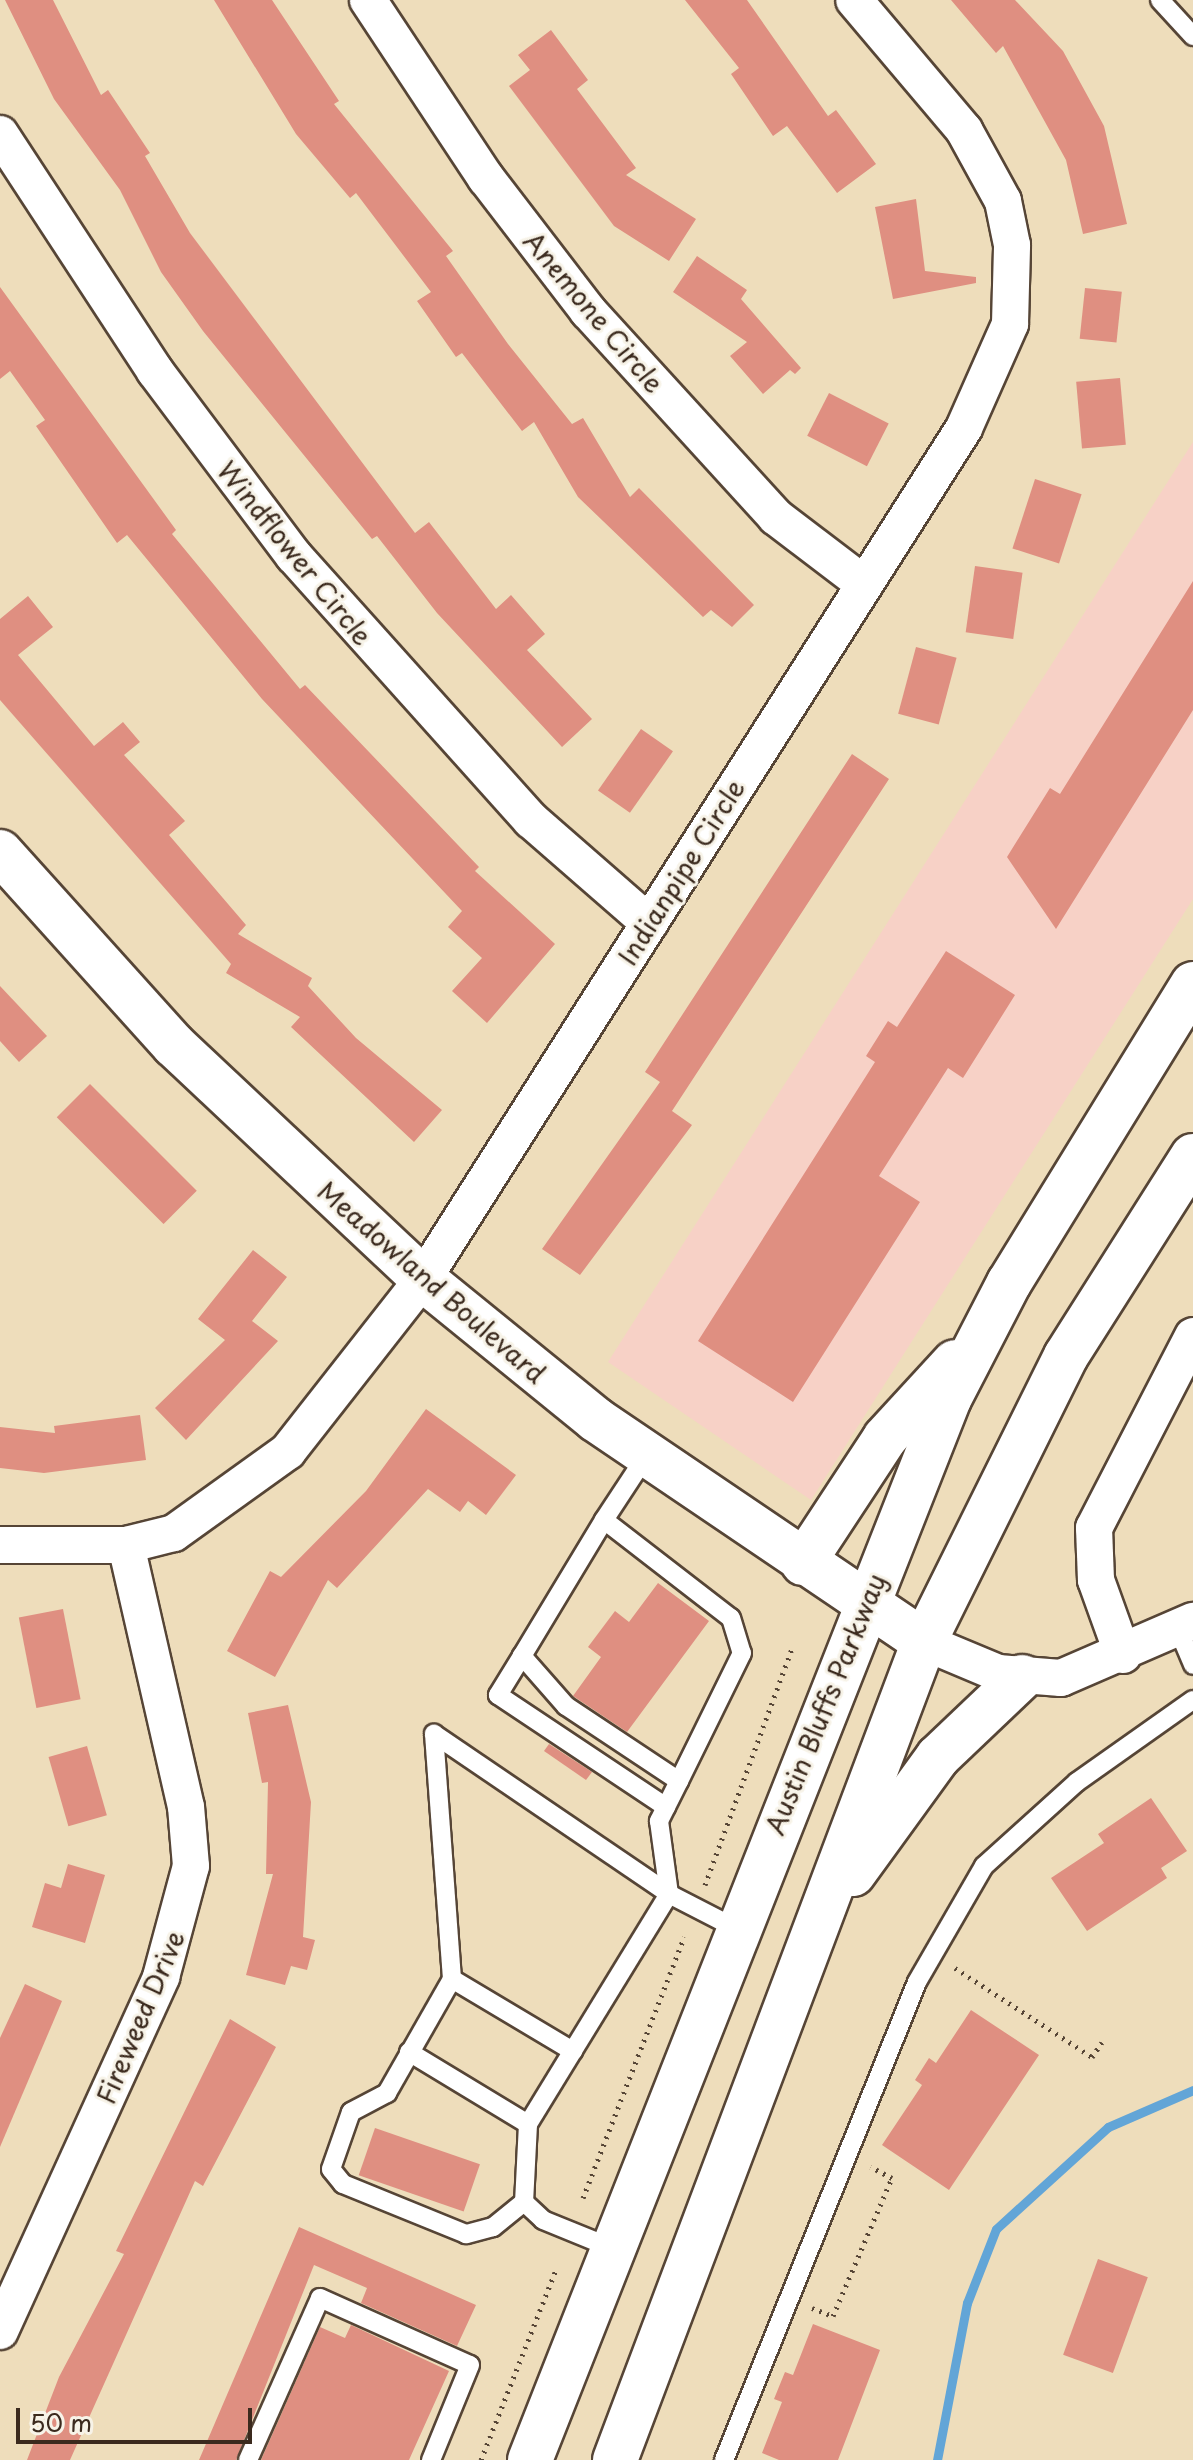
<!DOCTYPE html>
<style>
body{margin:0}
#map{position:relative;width:1193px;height:2460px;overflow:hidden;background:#edb;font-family:"Playpen Sans",sans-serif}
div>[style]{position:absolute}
.built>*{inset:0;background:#f7d1c6}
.stream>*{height:9px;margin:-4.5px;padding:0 4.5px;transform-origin:4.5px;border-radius:4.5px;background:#62a5d7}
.building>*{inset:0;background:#df8f81;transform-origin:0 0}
.path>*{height:5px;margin-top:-2.5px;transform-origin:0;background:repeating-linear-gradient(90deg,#564536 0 2px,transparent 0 8px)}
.roads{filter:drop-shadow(2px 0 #564536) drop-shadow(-2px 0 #564536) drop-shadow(0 2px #564536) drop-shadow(0 -2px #564536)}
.lane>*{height:18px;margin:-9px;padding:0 9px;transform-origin:9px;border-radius:9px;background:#fff}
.street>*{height:36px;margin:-18px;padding:0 18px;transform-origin:18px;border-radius:18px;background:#fff}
.secondary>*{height:44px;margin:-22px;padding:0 22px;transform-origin:22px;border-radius:22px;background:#fff}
.primary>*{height:44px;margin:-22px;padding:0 22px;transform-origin:22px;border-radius:22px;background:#fff}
span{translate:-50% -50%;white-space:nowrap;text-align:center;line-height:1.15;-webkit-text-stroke:6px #f7f3e8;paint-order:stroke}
.street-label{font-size:26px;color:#3b2a1e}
.scale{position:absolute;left:16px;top:2408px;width:236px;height:36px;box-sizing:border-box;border:4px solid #3b2a1e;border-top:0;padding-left:10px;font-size:24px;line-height:28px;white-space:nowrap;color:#3b2a1e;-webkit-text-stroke:6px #f7f3e8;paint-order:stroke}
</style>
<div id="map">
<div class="built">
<i style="clip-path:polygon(1193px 442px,1193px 899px,811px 1500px,608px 1362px)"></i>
</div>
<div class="stream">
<i style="left:937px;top:2460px;width:160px;rotate:-79.2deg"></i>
<i style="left:967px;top:2303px;width:79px;rotate:-68.6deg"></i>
<i style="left:996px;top:2229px;width:151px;rotate:-42.3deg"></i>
<i style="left:1108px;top:2127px;width:93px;rotate:-23.5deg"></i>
</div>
<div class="building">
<i style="clip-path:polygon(5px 0,53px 0,101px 95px,108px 90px,150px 153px,145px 156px,190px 233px,415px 533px,429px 522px,496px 609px,511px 595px,545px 634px,527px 650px,592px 719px,562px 747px,437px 613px,377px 536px,372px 539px,203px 331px,161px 272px,120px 190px,54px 99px)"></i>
<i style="clip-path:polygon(214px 0,272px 0,339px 101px,334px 104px,453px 251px,446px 256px,508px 344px,572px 424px,583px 418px,630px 497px,639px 488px,754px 605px,732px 627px,711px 610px,703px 617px,578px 497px,534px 422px,522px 431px,462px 353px,456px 357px,417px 301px,431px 292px,356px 193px,350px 198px,296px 134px)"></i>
<i style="clip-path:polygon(685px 0,747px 0,828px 116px,836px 110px,876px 164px,837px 193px,787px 126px,773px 136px,731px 74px,739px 68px)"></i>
<i style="clip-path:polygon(951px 0,1015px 0,1063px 51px,1104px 126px,1127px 224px,1083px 234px,1066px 160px,1003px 46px,996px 53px)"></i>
<i style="clip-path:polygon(551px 30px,588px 80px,577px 89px,636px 168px,626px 175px,696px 219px,669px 261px,614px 226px,509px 86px,530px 70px,518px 55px)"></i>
<i style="clip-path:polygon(916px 199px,925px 271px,976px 277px,976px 283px,893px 299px,875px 207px)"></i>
<i style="clip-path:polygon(697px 256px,747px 290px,741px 299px,801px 368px,795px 374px,790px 370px,763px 394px,730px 356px,747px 342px,673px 292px)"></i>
<i style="clip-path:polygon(0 287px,176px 530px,172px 534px,300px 689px,305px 685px,479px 867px,475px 871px,555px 944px,487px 1023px,452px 991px,482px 958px,448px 927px,462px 911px,262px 699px,127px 535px,117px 543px,36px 426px,45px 420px,10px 371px,0 379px)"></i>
<i style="left:1085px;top:288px;width:37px;height:51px;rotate:6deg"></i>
<i style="left:1120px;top:378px;width:67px;height:44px;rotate:85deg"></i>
<i style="left:829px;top:393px;width:67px;height:48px;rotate:27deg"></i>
<i style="left:1035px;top:479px;width:49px;height:73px;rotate:18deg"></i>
<i style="left:975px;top:566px;width:48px;height:67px;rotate:8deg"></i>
<i style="clip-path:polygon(1193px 581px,1193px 710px,1056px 929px,1007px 857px,1050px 788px,1060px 794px)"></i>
<i style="clip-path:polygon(28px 596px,53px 627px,18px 655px,94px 746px,123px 722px,140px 742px,124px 755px,185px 821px,169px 835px,246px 925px,238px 934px,312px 978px,308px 986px,356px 1038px,442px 1110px,414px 1142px,291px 1027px,300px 1017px,226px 973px,231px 964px,0 700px,0 619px)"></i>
<i style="left:916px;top:647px;width:42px;height:69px;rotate:15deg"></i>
<i style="left:641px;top:729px;width:39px;height:75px;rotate:35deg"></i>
<i style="clip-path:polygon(852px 754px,889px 779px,672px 1111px,692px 1125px,580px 1275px,542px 1249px,660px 1082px,645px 1072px)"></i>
<i style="clip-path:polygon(946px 951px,1015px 995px,963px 1078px,948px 1068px,879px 1176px,920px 1202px,793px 1402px,698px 1341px,875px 1062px,866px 1056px,888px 1021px,897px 1027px)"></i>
<i style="clip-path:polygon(0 986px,47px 1036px,19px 1062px,0 1041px)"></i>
<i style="left:90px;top:1084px;width:151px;height:47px;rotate:45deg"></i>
<i style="clip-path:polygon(253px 1250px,287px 1277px,252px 1321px,278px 1341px,186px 1440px,155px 1408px,225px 1340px,198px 1319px)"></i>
<i style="clip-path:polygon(426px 1409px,516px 1475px,486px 1515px,468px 1501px,460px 1512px,428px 1489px,337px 1588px,328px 1580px,275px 1677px,227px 1651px,270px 1571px,281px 1577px,366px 1491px)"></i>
<i style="clip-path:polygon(140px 1415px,146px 1460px,44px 1473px,0 1468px,0 1427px,55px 1433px,54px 1426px)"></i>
<i style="clip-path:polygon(658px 1583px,709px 1621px,627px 1732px,573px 1696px,601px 1657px,588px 1647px,615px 1611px,629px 1622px)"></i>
<i style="left:63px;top:1609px;width:92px;height:45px;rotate:79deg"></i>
<i style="clip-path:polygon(288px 1705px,311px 1802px,303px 1937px,315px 1940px,307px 1970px,291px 1966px,285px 1985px,246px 1975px,273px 1874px,266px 1874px,268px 1782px,262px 1783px,248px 1713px)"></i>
<i style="clip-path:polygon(549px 1744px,592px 1772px,586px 1780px,544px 1751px)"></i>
<i style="left:87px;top:1746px;width:72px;height:40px;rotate:74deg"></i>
<i style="clip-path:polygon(1151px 1798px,1187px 1851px,1161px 1868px,1167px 1878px,1087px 1931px,1051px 1878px,1104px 1843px,1098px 1834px)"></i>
<i style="clip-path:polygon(68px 1864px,105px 1875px,85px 1943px,32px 1927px,45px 1883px,61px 1888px)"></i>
<i style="clip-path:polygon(25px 1984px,62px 2001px,0 2147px,0 2038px)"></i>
<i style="clip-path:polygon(971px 2010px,1039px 2055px,949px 2190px,882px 2145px,922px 2085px,915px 2080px,929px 2058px,936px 2063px)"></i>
<i style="clip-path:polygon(230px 2019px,276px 2047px,203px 2186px,195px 2181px,70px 2460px,27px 2460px,59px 2377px,124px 2254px,116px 2251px)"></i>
<i style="left:375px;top:2128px;width:111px;height:50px;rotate:19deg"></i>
<i style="clip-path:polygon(299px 2227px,476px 2305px,457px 2346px,361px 2303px,367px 2288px,314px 2265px,236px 2460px,199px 2460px)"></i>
<i style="left:1098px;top:2259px;width:53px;height:102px;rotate:20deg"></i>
<i style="clip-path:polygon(813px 2324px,880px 2350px,838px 2460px,779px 2460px,762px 2453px,782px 2402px,774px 2399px,785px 2372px,793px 2375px)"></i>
<i style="clip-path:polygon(351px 2325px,449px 2371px,409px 2460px,261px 2460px,320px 2327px,345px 2338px)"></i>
</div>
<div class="path">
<i style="left:705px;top:1885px;width:255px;rotate:-69.8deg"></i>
<i style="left:955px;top:1968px;width:163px;rotate:33deg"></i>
<i style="left:1092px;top:2057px;width:18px;rotate:-56deg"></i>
<i style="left:583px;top:2198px;width:280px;rotate:-68.8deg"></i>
<i style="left:812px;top:2308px;width:22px;rotate:21deg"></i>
<i style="left:833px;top:2316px;width:150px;rotate:-66.9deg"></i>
<i style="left:892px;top:2178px;width:24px;rotate:-152deg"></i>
<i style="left:481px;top:2460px;width:207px;rotate:-68.5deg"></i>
</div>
<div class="roads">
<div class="lane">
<i style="left:1160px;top:0;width:49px;rotate:47.5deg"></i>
<i style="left:604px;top:1520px;width:77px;rotate:-56.7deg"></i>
<i style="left:1178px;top:1629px;width:39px;rotate:67deg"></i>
<i style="left:522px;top:1656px;width:46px;rotate:121.6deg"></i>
<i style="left:498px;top:1695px;width:202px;rotate:33.7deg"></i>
<i style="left:679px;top:1781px;width:136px;rotate:-146.4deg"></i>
<i style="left:566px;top:1706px;width:67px;rotate:-131.3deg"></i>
<i style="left:522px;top:1656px;width:159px;rotate:-58.9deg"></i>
<i style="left:604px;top:1520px;width:160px;rotate:37.7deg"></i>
<i style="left:731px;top:1618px;width:37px;rotate:73deg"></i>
<i style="left:742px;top:1653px;width:143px;rotate:116.2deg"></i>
<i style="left:679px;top:1781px;width:45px;rotate:116.6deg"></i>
<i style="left:659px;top:1821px;width:74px;rotate:82.2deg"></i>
<i style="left:669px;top:1894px;width:76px;rotate:27.2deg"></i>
<i style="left:452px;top:1979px;width:141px;rotate:30.8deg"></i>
<i style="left:409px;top:2052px;width:139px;rotate:31.2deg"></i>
<i style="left:524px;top:2202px;width:40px;rotate:141deg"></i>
<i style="left:493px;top:2227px;width:28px;rotate:165deg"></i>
<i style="left:466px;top:2234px;width:133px;rotate:-157.9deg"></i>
<i style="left:343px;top:2184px;width:19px;rotate:-129deg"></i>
<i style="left:331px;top:2169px;width:60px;rotate:-70.7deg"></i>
<i style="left:351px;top:2112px;width:41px;rotate:-27.8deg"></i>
<i style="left:387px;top:2093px;width:131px;rotate:-60.3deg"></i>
<i style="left:452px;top:1979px;width:246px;rotate:-94.2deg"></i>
<i style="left:434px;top:1734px;width:284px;rotate:34.2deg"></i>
<i style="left:669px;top:1894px;width:270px;rotate:121.5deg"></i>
<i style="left:528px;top:2124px;width:78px;rotate:92.9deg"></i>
<i style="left:524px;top:2202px;width:26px;rotate:43deg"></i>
<i style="left:543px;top:2220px;width:74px;rotate:22.1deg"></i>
<i style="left:248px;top:2460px;width:177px;rotate:-66deg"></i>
<i style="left:320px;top:2298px;width:164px;rotate:24.1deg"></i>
<i style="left:470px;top:2365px;width:103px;rotate:112.3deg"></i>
<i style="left:724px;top:2460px;width:515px;rotate:-68.01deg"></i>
<i style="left:917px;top:1982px;width:134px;rotate:-60deg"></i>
<i style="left:984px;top:1866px;width:125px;rotate:-42.1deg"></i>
<i style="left:1077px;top:1782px;width:142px;rotate:-35.3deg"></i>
</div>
<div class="street">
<i style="left:368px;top:0;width:214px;rotate:56.5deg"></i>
<i style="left:486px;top:178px;width:168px;rotate:52.5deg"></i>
<i style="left:588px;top:311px;width:279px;rotate:47.6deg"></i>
<i style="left:776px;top:517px;width:111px;rotate:37.3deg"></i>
<i style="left:0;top:134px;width:283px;rotate:56.8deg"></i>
<i style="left:155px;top:371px;width:231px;rotate:53.1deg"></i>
<i style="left:294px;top:556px;width:355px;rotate:48.1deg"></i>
<i style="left:531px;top:820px;width:157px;rotate:41.1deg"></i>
<i style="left:0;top:1545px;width:126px"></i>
<i style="left:126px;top:1545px;width:49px;rotate:-14deg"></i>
<i style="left:174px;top:1533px;width:140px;rotate:-35.7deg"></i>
<i style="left:288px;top:1451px;width:219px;rotate:-51.9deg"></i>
<i style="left:423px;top:1279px;width:1008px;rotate:-57.55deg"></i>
<i style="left:964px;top:428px;width:114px;rotate:-66.1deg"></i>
<i style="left:1010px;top:324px;width:79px;rotate:-88.5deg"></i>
<i style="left:1012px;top:245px;width:45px;rotate:-101.6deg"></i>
<i style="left:1003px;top:201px;width:81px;rotate:-118.8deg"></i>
<i style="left:964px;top:130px;width:170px;rotate:-130.2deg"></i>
<i style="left:924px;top:1642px;width:80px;rotate:22.7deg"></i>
<i style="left:998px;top:1673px;width:63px;rotate:4.5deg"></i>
<i style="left:1061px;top:1678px;width:144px;rotate:-23.4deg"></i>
<i style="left:1123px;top:1655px;width:80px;rotate:-109.8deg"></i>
<i style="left:1096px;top:1580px;width:52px;rotate:-92.2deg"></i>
<i style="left:1094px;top:1528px;width:216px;rotate:-62.7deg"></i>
<i style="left:0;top:2331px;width:389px;rotate:-65.5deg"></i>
<i style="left:161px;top:1977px;width:115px;rotate:-74.9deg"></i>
<i style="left:191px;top:1866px;width:59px;rotate:-94.8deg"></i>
<i style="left:186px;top:1807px;width:269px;rotate:-102.9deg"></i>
</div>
<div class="secondary">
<i style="left:0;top:852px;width:260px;rotate:48deg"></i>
<i style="left:174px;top:1045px;width:342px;rotate:43.2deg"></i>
<i style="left:423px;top:1279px;width:222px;rotate:39.1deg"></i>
<i style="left:595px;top:1419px;width:397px;rotate:34.1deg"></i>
</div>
<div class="primary">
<i style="left:803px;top:1563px;width:149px;rotate:-56.7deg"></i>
<i style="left:885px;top:1438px;width:103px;rotate:-47.4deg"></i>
<i style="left:853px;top:1874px;width:145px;rotate:-54deg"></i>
<i style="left:938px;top:1757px;width:116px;rotate:-43.6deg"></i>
<i style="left:530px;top:2460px;width:1141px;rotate:-68.45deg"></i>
<i style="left:949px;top:1399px;width:131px;rotate:-62.7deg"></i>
<i style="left:1009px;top:1283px;width:351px;rotate:-58.4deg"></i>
<i style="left:615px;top:2460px;width:874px;rotate:-69.31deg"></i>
<i style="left:924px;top:1642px;width:319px;rotate:-63.6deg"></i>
<i style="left:1066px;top:1356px;width:237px;rotate:-57.6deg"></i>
</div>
</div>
<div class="street-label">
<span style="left:594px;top:312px;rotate:50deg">Anemone Circle</span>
<span style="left:295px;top:553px;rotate:51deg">Windflower Circle</span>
<span style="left:681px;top:872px;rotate:-58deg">Indianpipe Circle</span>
<span style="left:432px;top:1282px;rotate:41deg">Meadowland Boulevard</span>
<span style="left:825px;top:1704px;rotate:-68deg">Austin Bluffs Parkway</span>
<span style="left:140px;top:2017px;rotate:-67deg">Fireweed Drive</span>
</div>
<div class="scale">50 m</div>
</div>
